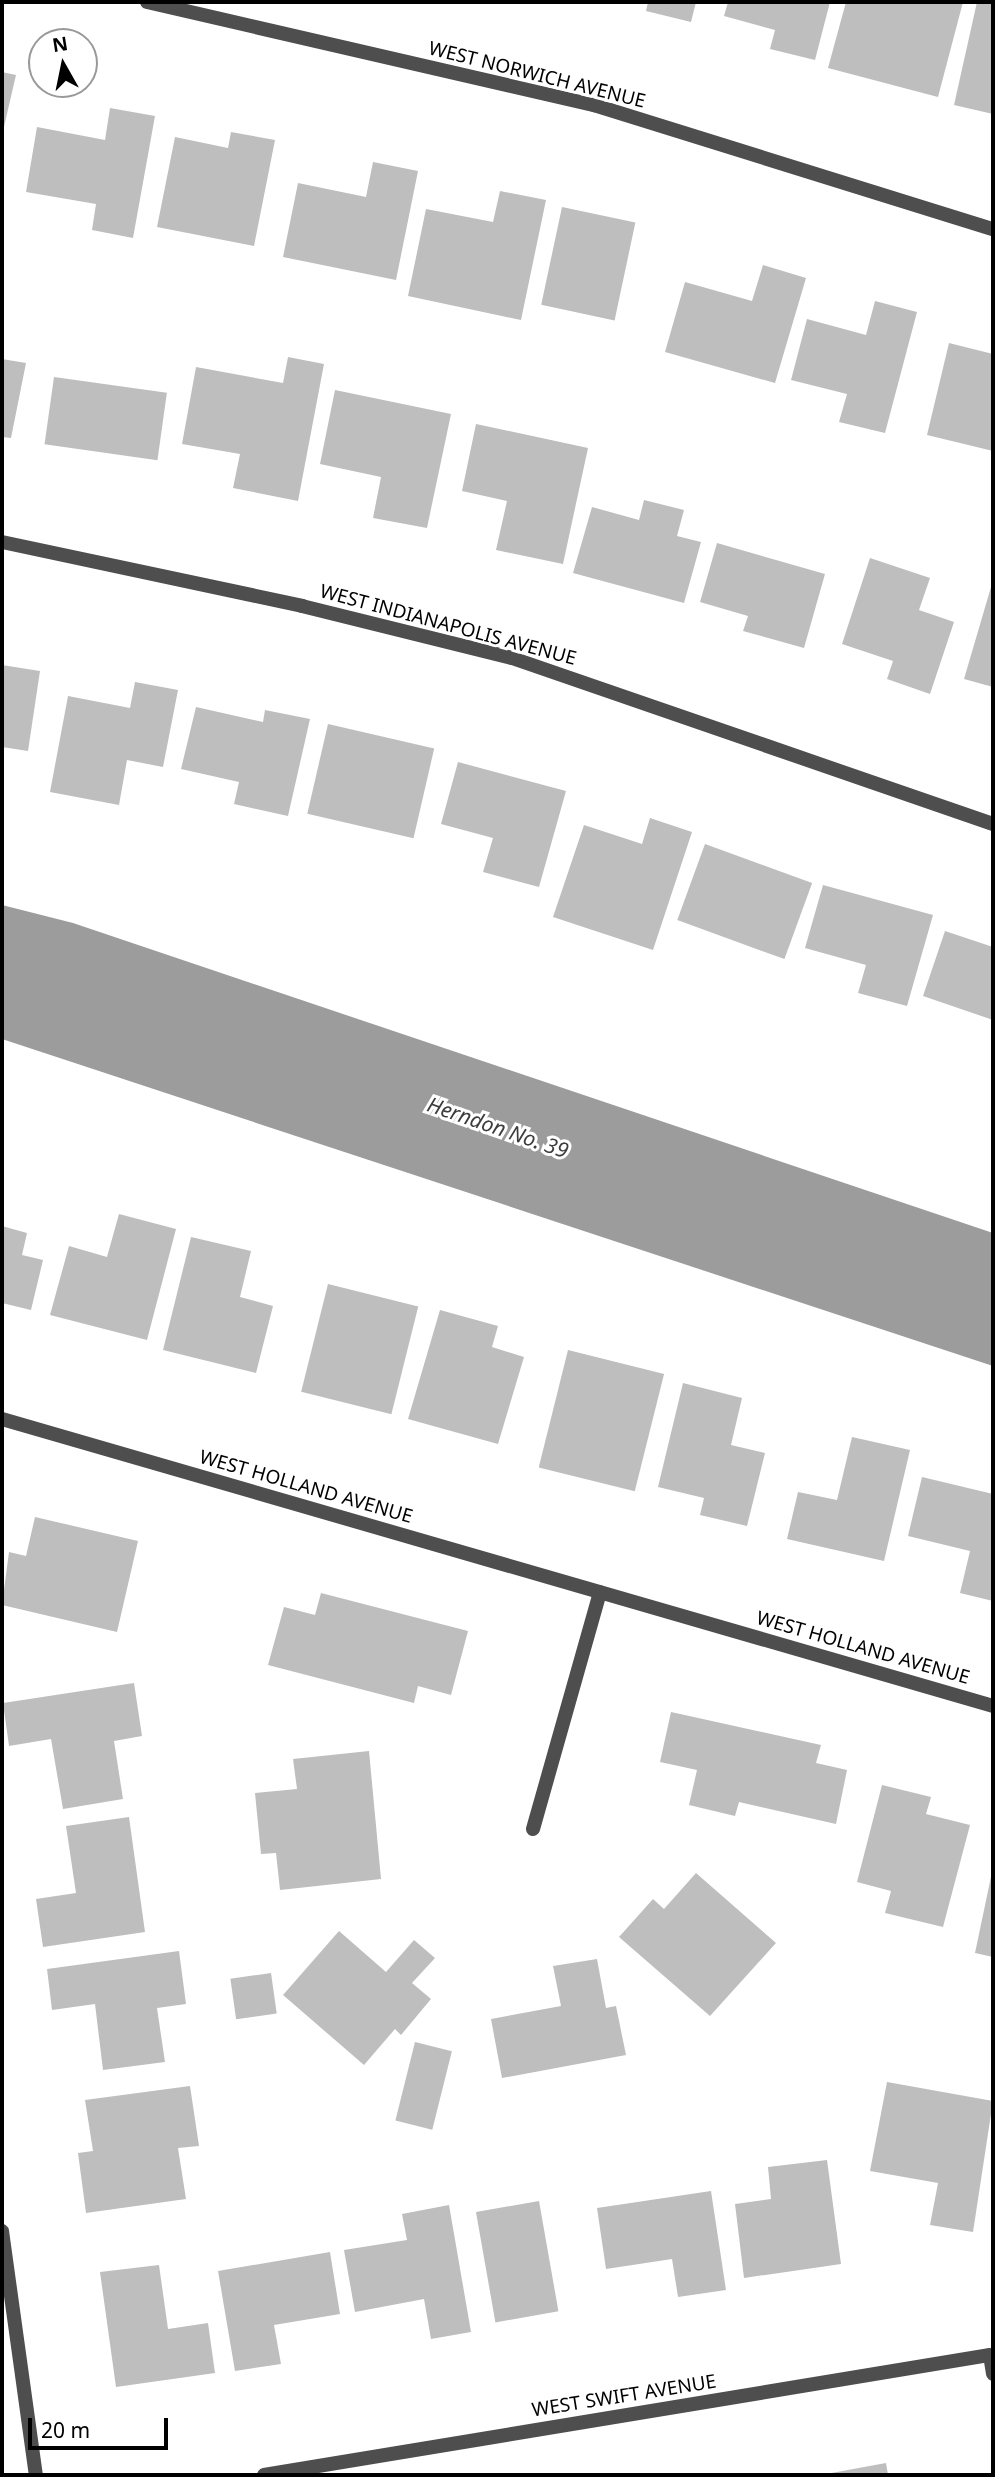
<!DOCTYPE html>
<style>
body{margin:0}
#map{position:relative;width:995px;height:2477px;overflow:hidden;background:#fff;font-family:"Noto Sans",sans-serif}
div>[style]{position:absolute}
.water>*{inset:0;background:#9c9c9c}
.building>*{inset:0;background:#bebebe;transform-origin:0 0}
.street>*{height:14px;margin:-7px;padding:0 7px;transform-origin:7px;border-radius:7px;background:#4e4e4e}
span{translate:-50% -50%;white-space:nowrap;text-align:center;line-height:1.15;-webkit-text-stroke:6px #fff;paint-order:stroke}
.street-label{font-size:19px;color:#000}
.water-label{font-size:21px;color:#3d3d3d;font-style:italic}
.frame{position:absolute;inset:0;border:4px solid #000;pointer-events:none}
.north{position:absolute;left:28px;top:28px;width:70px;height:70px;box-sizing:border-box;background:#fff;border:2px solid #999;border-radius:50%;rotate:351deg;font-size:19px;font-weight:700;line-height:28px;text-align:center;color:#000}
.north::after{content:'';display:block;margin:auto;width:24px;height:32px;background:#000;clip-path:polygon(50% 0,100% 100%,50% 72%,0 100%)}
.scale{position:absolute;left:28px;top:2418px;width:140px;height:32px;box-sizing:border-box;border:4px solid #000;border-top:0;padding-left:9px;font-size:21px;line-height:24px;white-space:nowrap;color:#000;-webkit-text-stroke:5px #fff;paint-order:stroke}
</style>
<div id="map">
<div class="water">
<i style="clip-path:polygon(2px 905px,73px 923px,993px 1233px,993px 1366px,2px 1039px)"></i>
</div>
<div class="building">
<i style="clip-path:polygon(648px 2px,696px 2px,691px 22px,646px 11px)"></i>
<i style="clip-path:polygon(728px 2px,830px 2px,815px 60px,770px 49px,775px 30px,724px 16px)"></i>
<i style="clip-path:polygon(846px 2px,963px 2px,938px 97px,828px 68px)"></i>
<i style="clip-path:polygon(977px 2px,993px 2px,993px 114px,954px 105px)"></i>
<i style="clip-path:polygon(2px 72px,16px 75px,3px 131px,2px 131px)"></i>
<i style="clip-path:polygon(110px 108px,155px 116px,133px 238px,92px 230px,96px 204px,26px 192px,37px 127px,105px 140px)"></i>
<i style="clip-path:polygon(231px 132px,275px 140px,254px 246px,157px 227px,175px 137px,228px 148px)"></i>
<i style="clip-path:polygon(373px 162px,418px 171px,396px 280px,283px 257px,298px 183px,366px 197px)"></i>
<i style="clip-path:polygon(500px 191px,546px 200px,521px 320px,408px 296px,426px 209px,493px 222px)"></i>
<i style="left:562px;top:207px;width:75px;height:100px;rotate:12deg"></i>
<i style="clip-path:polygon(763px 265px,806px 278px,775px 383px,665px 352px,685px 282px,752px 301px)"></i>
<i style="clip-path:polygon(875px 301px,917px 312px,885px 433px,839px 422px,847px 394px,791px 380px,807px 319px,866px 335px)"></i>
<i style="clip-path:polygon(949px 343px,993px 354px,993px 451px,927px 435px)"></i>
<i style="clip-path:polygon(288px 357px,324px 364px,298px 501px,233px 488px,240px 454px,182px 444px,196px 367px,283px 383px)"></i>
<i style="clip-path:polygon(2px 359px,26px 363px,11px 438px,2px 437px)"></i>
<i style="left:54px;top:377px;width:114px;height:68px;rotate:8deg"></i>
<i style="clip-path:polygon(335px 390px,451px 414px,427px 528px,373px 518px,381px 477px,320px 464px)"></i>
<i style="clip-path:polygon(476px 424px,588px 448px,563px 564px,496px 550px,507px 501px,462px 491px)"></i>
<i style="clip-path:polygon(644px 500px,684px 510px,677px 536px,701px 542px,684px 603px,573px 573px,592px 507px,639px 520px)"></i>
<i style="clip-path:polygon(717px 543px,825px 574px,804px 648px,743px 631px,748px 616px,700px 602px)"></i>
<i style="clip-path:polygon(870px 558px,930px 578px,919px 610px,954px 622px,930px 694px,887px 679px,893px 661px,842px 644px)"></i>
<i style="clip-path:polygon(991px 587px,993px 588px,993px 687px,964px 679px)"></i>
<i style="clip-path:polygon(2px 665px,40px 671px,28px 751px,2px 747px)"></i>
<i style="clip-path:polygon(135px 682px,178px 690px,163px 767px,127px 760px,119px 805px,50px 792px,68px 696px,130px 708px)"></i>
<i style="clip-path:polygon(196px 707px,263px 722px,265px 710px,310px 719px,288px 816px,234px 804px,239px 782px,181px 769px)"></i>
<i style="left:328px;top:724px;width:109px;height:92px;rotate:13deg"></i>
<i style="clip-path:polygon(458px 762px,566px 791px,539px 887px,483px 872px,493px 838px,441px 824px)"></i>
<i style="clip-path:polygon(650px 818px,692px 832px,653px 950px,553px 917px,584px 825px,642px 844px)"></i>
<i style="left:705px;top:844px;width:114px;height:81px;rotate:20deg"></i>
<i style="clip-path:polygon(823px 885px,933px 915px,907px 1006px,858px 993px,866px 965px,805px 948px)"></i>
<i style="clip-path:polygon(945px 931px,993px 947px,993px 1020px,923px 996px)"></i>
<i style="clip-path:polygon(119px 1214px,176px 1229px,147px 1340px,50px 1315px,69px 1246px,107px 1257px)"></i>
<i style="clip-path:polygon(2px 1226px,27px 1233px,22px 1255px,43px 1260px,31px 1310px,2px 1303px)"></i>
<i style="clip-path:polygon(191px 1237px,251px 1251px,240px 1297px,273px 1306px,256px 1373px,163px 1350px)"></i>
<i style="left:328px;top:1284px;width:93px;height:111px;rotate:14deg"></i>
<i style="clip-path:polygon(440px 1310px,498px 1326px,492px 1347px,524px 1357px,498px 1444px,408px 1419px)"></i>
<i style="left:568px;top:1350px;width:99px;height:121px;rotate:14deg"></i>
<i style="clip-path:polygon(683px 1383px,742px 1398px,731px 1445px,765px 1453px,747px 1526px,700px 1515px,704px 1498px,658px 1487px)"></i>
<i style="clip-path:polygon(852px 1437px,910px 1450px,884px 1561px,787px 1539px,798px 1492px,837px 1500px)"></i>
<i style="clip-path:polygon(922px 1477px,993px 1494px,993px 1601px,960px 1593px,970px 1551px,908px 1536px)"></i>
<i style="clip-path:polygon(35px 1517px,138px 1541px,117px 1632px,2px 1605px,9px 1552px,26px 1556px)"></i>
<i style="clip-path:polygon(321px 1593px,468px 1631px,451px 1695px,418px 1686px,414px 1703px,268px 1665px,284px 1607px,315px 1615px)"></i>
<i style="clip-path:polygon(134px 1683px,142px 1736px,114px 1741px,123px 1799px,63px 1809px,51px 1739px,9px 1746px,3px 1703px)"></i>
<i style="clip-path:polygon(671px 1712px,821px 1745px,816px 1763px,847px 1770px,836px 1824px,739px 1802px,735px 1816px,689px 1805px,697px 1770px,660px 1762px)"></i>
<i style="clip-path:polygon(369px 1751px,381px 1879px,280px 1890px,276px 1853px,261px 1854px,255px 1793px,297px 1789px,293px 1759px)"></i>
<i style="clip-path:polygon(882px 1785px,931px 1797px,926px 1814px,970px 1825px,943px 1927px,885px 1913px,891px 1891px,857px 1882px)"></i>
<i style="clip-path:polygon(129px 1817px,145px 1932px,43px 1947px,36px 1899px,76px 1893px,66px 1826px)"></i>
<i style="clip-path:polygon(992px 1872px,993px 1872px,993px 1957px,975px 1953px)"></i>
<i style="clip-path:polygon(696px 1873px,776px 1943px,710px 2016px,619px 1937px,653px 1899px,664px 1909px)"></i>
<i style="clip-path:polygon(339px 1931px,386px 1972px,414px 1940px,435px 1958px,412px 1983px,431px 1999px,401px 2035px,395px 2029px,364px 2065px,283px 1995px)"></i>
<i style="clip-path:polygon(179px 1951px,186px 2004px,157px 2008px,165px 2062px,103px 2070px,95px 2004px,52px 2010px,47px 1969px)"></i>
<i style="clip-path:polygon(597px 1959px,606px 2008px,616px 2006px,626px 2055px,502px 2078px,491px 2019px,561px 2006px,553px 1966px)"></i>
<i style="left:271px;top:1973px;width:41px;height:41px;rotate:82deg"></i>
<i style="left:415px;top:2042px;width:38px;height:81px;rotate:14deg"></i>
<i style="clip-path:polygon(887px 2082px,993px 2101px,973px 2232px,930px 2225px,938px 2183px,870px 2171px)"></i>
<i style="clip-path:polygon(190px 2086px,199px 2146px,178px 2148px,186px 2199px,86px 2213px,78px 2153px,93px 2151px,85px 2100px)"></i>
<i style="clip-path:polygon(827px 2160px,841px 2264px,744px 2278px,735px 2204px,771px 2199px,768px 2167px)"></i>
<i style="clip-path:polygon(711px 2191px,726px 2290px,678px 2297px,672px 2259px,606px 2269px,597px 2208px)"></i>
<i style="left:539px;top:2201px;width:112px;height:64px;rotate:80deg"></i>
<i style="clip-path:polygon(449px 2205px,471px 2332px,431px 2339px,424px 2299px,355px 2312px,344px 2250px,407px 2240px,402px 2214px)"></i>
<i style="clip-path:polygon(330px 2252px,340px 2314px,274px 2325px,281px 2364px,235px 2371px,218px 2271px)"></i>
<i style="clip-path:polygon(159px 2265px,168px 2329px,208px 2323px,215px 2373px,116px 2387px,100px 2272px)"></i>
<i style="clip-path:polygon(886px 2463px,888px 2475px,826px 2475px,826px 2474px)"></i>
</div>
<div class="street">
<i style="left:147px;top:2px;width:459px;rotate:13deg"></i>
<i style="left:594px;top:105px;width:418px;rotate:17.3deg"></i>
<i style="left:2px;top:542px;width:307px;rotate:12deg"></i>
<i style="left:302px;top:606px;width:216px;rotate:13.9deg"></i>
<i style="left:512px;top:658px;width:509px;rotate:19.04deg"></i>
<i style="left:2px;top:1419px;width:1032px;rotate:16.15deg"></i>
<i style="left:533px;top:1829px;width:246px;rotate:-74.2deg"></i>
<i style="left:2px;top:2231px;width:246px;rotate:82.1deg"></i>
<i style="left:264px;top:2475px;width:736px;rotate:-9.39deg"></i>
<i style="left:990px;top:2355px;width:19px;rotate:81deg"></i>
</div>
<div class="street-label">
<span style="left:537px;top:75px;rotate:14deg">WEST NORWICH AVENUE</span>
<span style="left:448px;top:625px;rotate:15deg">WEST INDIANAPOLIS AVENUE</span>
<span style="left:306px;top:1487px;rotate:16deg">WEST HOLLAND AVENUE</span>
<span style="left:863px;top:1648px;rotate:16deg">WEST HOLLAND AVENUE</span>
<span style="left:624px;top:2396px;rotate:-9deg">WEST SWIFT AVENUE</span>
</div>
<div class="water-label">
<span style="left:498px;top:1127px;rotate:19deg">Herndon No. 39</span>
</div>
<div class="frame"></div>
<div class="north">N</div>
<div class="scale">20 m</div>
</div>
